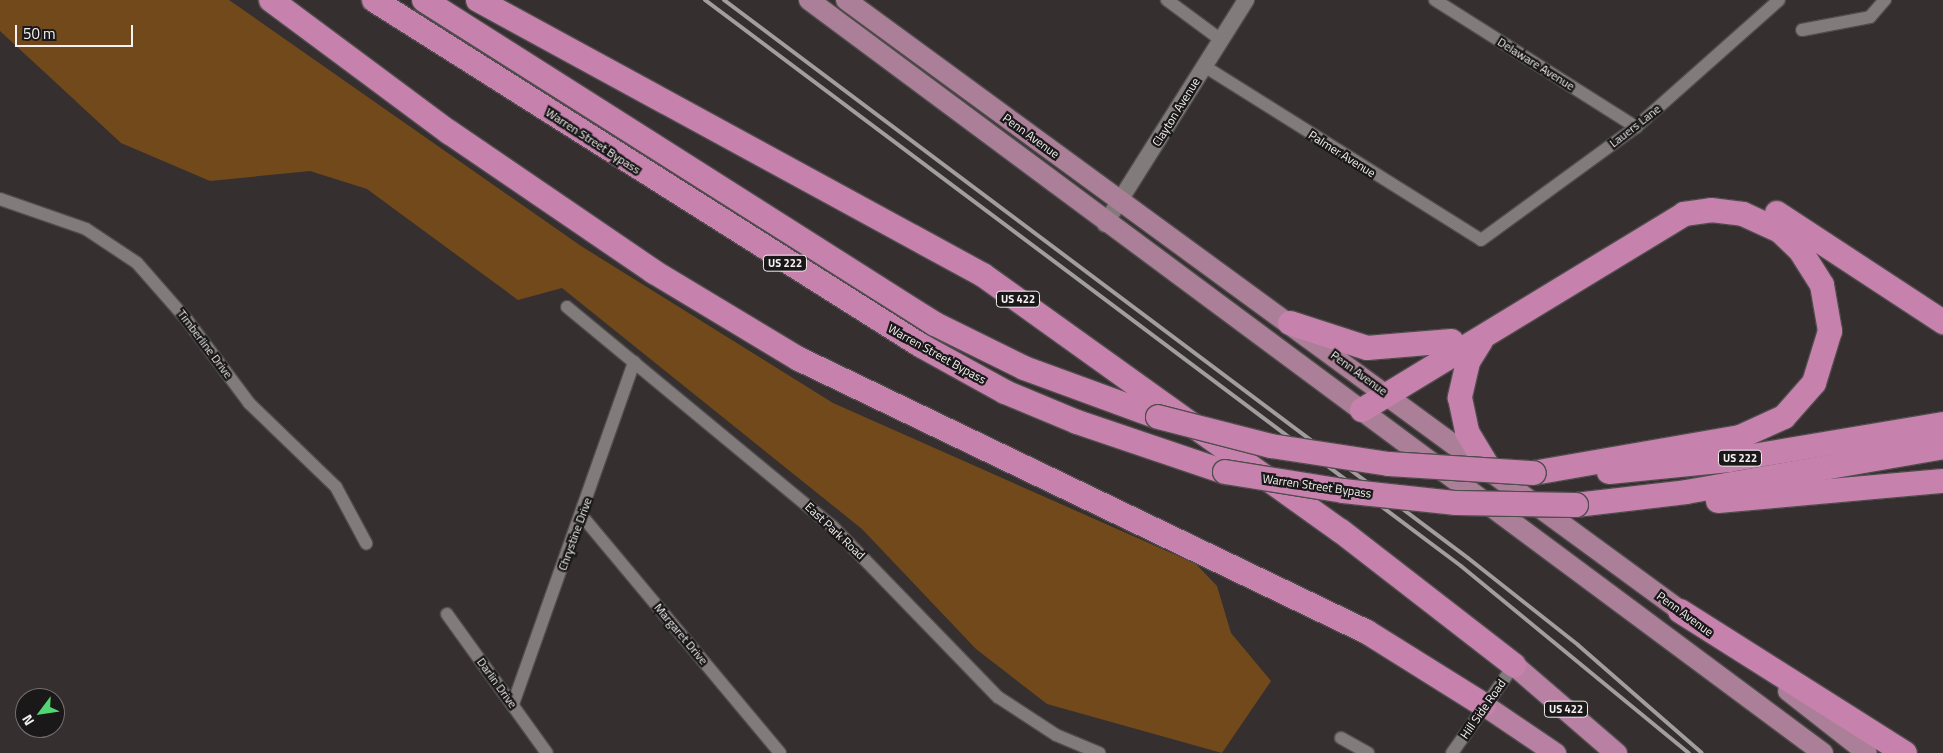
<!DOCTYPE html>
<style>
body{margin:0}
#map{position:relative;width:1943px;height:753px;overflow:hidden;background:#352f2f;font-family:"Titillium Web",sans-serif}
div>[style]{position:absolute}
.green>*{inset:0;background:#72491b}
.roads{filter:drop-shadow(1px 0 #504c4d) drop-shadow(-1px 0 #504c4d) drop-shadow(0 1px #504c4d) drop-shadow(0 -1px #504c4d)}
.minor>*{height:12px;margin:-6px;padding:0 6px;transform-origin:6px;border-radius:6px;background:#827b7b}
.tertiary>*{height:16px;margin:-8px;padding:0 8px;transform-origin:8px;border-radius:8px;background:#827b7b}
.primary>*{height:20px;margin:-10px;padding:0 10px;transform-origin:10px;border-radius:10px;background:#ab7f98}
.trunk>*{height:21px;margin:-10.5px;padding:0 10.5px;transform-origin:10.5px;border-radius:10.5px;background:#b880a2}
.motorway>*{height:24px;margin:-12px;padding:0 12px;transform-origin:12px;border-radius:12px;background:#c682ac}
.rail>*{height:4px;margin:-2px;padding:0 2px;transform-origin:2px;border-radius:2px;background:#a29d9e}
.bridges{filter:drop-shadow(1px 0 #504c4d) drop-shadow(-1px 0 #504c4d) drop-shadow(0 1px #504c4d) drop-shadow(0 -1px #504c4d)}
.motorway-bridge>*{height:24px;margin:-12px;padding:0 12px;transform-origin:12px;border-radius:12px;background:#c682ac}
span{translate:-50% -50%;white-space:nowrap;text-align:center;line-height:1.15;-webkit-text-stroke:4.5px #1a1818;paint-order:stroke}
.shield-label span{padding:1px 4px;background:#1a1818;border:1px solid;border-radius:4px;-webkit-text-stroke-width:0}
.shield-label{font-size:11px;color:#f6f2f3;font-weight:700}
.street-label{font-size:12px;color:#f6f2f3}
.north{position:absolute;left:15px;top:688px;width:50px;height:50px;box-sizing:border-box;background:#1a1818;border:1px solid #726f70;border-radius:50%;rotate:239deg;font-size:14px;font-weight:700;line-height:20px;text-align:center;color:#f6f2f3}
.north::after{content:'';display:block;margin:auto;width:18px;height:22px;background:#52d673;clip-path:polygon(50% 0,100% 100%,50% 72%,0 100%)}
.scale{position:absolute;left:15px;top:25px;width:118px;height:22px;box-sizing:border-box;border:2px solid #f6f2f3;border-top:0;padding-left:6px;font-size:15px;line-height:18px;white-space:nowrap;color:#f6f2f3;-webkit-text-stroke:4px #1a1818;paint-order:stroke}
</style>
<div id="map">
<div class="green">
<i style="clip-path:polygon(0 0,229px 0,581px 246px,833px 403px,1196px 564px,1217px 586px,1231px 633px,1271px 681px,1222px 753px,1047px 704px,976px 649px,862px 529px,562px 288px,518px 300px,367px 189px,310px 171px,210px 181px,121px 143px,0 31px)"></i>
</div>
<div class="roads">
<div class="minor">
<i style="left:1167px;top:0;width:67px;rotate:36.5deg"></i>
<i style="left:1435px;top:0;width:238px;rotate:32.3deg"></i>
<i style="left:1802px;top:30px;width:69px;rotate:-10.8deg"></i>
<i style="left:1870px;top:17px;width:23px;rotate:-49deg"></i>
<i style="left:1204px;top:66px;width:327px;rotate:32.1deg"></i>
<i style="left:1481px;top:240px;width:192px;rotate:-36.1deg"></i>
<i style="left:1636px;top:127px;width:191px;rotate:-41.6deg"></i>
<i style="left:0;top:199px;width:91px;rotate:19.2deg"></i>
<i style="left:86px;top:229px;width:61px;rotate:33.7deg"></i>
<i style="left:137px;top:263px;width:76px;rotate:48.7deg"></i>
<i style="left:187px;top:320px;width:104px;rotate:53.2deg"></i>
<i style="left:249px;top:403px;width:121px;rotate:44deg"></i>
<i style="left:336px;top:487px;width:64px;rotate:61.8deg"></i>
<i style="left:567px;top:307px;width:345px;rotate:39.6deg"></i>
<i style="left:833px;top:527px;width:237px;rotate:45.9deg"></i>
<i style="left:998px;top:697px;width:69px;rotate:33.2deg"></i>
<i style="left:1056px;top:735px;width:47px;rotate:22.7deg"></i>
<i style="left:582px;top:516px;width:309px;rotate:50.1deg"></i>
<i style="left:447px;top:614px;width:171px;rotate:54.3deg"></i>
<i style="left:513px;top:704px;width:363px;rotate:-70.5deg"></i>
<i style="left:1341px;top:738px;width:31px;rotate:29deg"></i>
<i style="left:1452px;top:753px;width:108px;rotate:-54.8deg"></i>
</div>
<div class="tertiary">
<i style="left:1105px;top:224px;width:265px;rotate:-57.8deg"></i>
</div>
<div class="primary">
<i style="left:809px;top:0;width:1263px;rotate:36.6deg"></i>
<i style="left:846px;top:0;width:1050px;rotate:36.2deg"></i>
<i style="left:1788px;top:691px;width:100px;rotate:38.1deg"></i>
</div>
<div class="trunk">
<i style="left:1514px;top:665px;width:135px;rotate:40.8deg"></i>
<i style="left:1484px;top:705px;width:86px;rotate:34.1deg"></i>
</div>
<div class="motorway">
<i style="left:271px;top:0;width:222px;rotate:36.6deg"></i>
<i style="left:449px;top:132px;width:248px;rotate:34.3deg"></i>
<i style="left:654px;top:272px;width:169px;rotate:31deg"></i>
<i style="left:799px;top:359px;width:630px;rotate:25.67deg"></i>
<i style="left:1367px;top:632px;width:138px;rotate:32deg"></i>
<i style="left:374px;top:0;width:646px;rotate:32.29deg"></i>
<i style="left:920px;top:345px;width:97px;rotate:28.9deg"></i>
<i style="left:1005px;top:392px;width:78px;rotate:22.6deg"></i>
<i style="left:1077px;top:422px;width:156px;rotate:18.7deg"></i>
<i style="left:424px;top:0;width:605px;rotate:32.38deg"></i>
<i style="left:935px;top:324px;width:99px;rotate:26.3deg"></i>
<i style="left:1024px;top:368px;width:143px;rotate:20.1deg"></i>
<i style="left:478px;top:0;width:575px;rotate:28.57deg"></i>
<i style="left:983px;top:275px;width:440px;rotate:35.6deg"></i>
<i style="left:1341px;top:531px;width:219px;rotate:37.8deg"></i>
<i style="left:1777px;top:213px;width:199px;rotate:33.3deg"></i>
<i style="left:1290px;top:323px;width:81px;rotate:18deg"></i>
<i style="left:1367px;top:348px;width:85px;rotate:-4.7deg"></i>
<i style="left:1481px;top:341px;width:25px;rotate:122deg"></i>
<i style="left:1468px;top:362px;width:37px;rotate:103deg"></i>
<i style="left:1460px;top:398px;width:35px;rotate:78deg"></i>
<i style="left:1467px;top:432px;width:44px;rotate:58.8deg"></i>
<i style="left:1362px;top:410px;width:377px;rotate:-31.3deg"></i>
<i style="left:1684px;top:214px;width:27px;rotate:-8deg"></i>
<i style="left:1711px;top:210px;width:32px;rotate:7deg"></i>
<i style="left:1743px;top:214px;width:41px;rotate:24.7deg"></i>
<i style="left:1780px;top:231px;width:28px;rotate:44deg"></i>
<i style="left:1800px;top:250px;width:41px;rotate:57.8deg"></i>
<i style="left:1822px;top:285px;width:47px;rotate:80.1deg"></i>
<i style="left:1830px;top:331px;width:54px;rotate:107.1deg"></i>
<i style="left:1814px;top:383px;width:45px;rotate:131.4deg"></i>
<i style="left:1784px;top:417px;width:48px;rotate:155.6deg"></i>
<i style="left:1740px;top:437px;width:209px;rotate:170.1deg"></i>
<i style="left:1609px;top:472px;width:121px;rotate:-5.7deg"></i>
<i style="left:1729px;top:460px;width:217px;rotate:-9.5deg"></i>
<i style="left:1718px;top:501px;width:226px;rotate:-5.1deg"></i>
<i style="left:1576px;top:505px;width:111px;rotate:-6.7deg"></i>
<i style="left:1686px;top:492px;width:261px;rotate:-9.9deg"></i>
<i style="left:1680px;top:611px;width:266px;rotate:32.3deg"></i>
</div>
</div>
<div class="rail">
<i style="left:705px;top:0;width:944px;rotate:36.82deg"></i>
<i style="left:1461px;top:566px;width:295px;rotate:39.4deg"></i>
<i style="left:724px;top:0;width:930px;rotate:36.87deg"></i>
<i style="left:1468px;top:558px;width:140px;rotate:38.3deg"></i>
<i style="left:1578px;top:645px;width:164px;rotate:41.1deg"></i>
</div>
<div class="bridges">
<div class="motorway-bridge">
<i style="left:1158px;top:417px;width:117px;rotate:14.4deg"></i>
<i style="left:1271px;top:446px;width:119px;rotate:8.7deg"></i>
<i style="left:1389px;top:464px;width:145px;rotate:3.6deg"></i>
<i style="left:1225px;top:472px;width:120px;rotate:9.1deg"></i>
<i style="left:1343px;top:491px;width:114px;rotate:6.1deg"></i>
<i style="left:1456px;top:503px;width:120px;rotate:1deg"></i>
</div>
</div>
<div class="shield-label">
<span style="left:785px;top:263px">US 222</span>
<span style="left:1018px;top:299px">US 422</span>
<span style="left:1740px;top:458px">US 222</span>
<span style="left:1566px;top:709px">US 422</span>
</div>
<div class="street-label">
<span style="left:1536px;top:64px;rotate:32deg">Delaware Avenue</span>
<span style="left:1176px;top:112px;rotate:-58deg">Clayton Avenue</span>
<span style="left:1635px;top:126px;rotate:-38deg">Lauers Lane</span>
<span style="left:1031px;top:136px;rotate:36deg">Penn Avenue</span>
<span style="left:593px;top:141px;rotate:33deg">Warren Street Bypass</span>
<span style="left:1342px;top:154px;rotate:32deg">Palmer Avenue</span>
<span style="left:205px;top:344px;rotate:53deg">Timberline Drive</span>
<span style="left:937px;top:354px;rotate:29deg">Warren Street Bypass</span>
<span style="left:1359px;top:373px;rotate:36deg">Penn Avenue</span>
<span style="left:1317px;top:486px;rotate:8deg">Warren Street Bypass</span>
<span style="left:835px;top:531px;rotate:43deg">East Park Road</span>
<span style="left:575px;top:534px;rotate:-70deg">Chrystine Drive</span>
<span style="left:1685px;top:614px;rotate:36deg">Penn Avenue</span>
<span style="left:681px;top:634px;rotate:50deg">Margaret Drive</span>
<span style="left:497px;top:683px;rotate:54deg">Darlin Drive</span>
<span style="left:1483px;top:709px;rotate:-55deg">Hill Side Road</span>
</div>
<div class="north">N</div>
<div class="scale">50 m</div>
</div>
